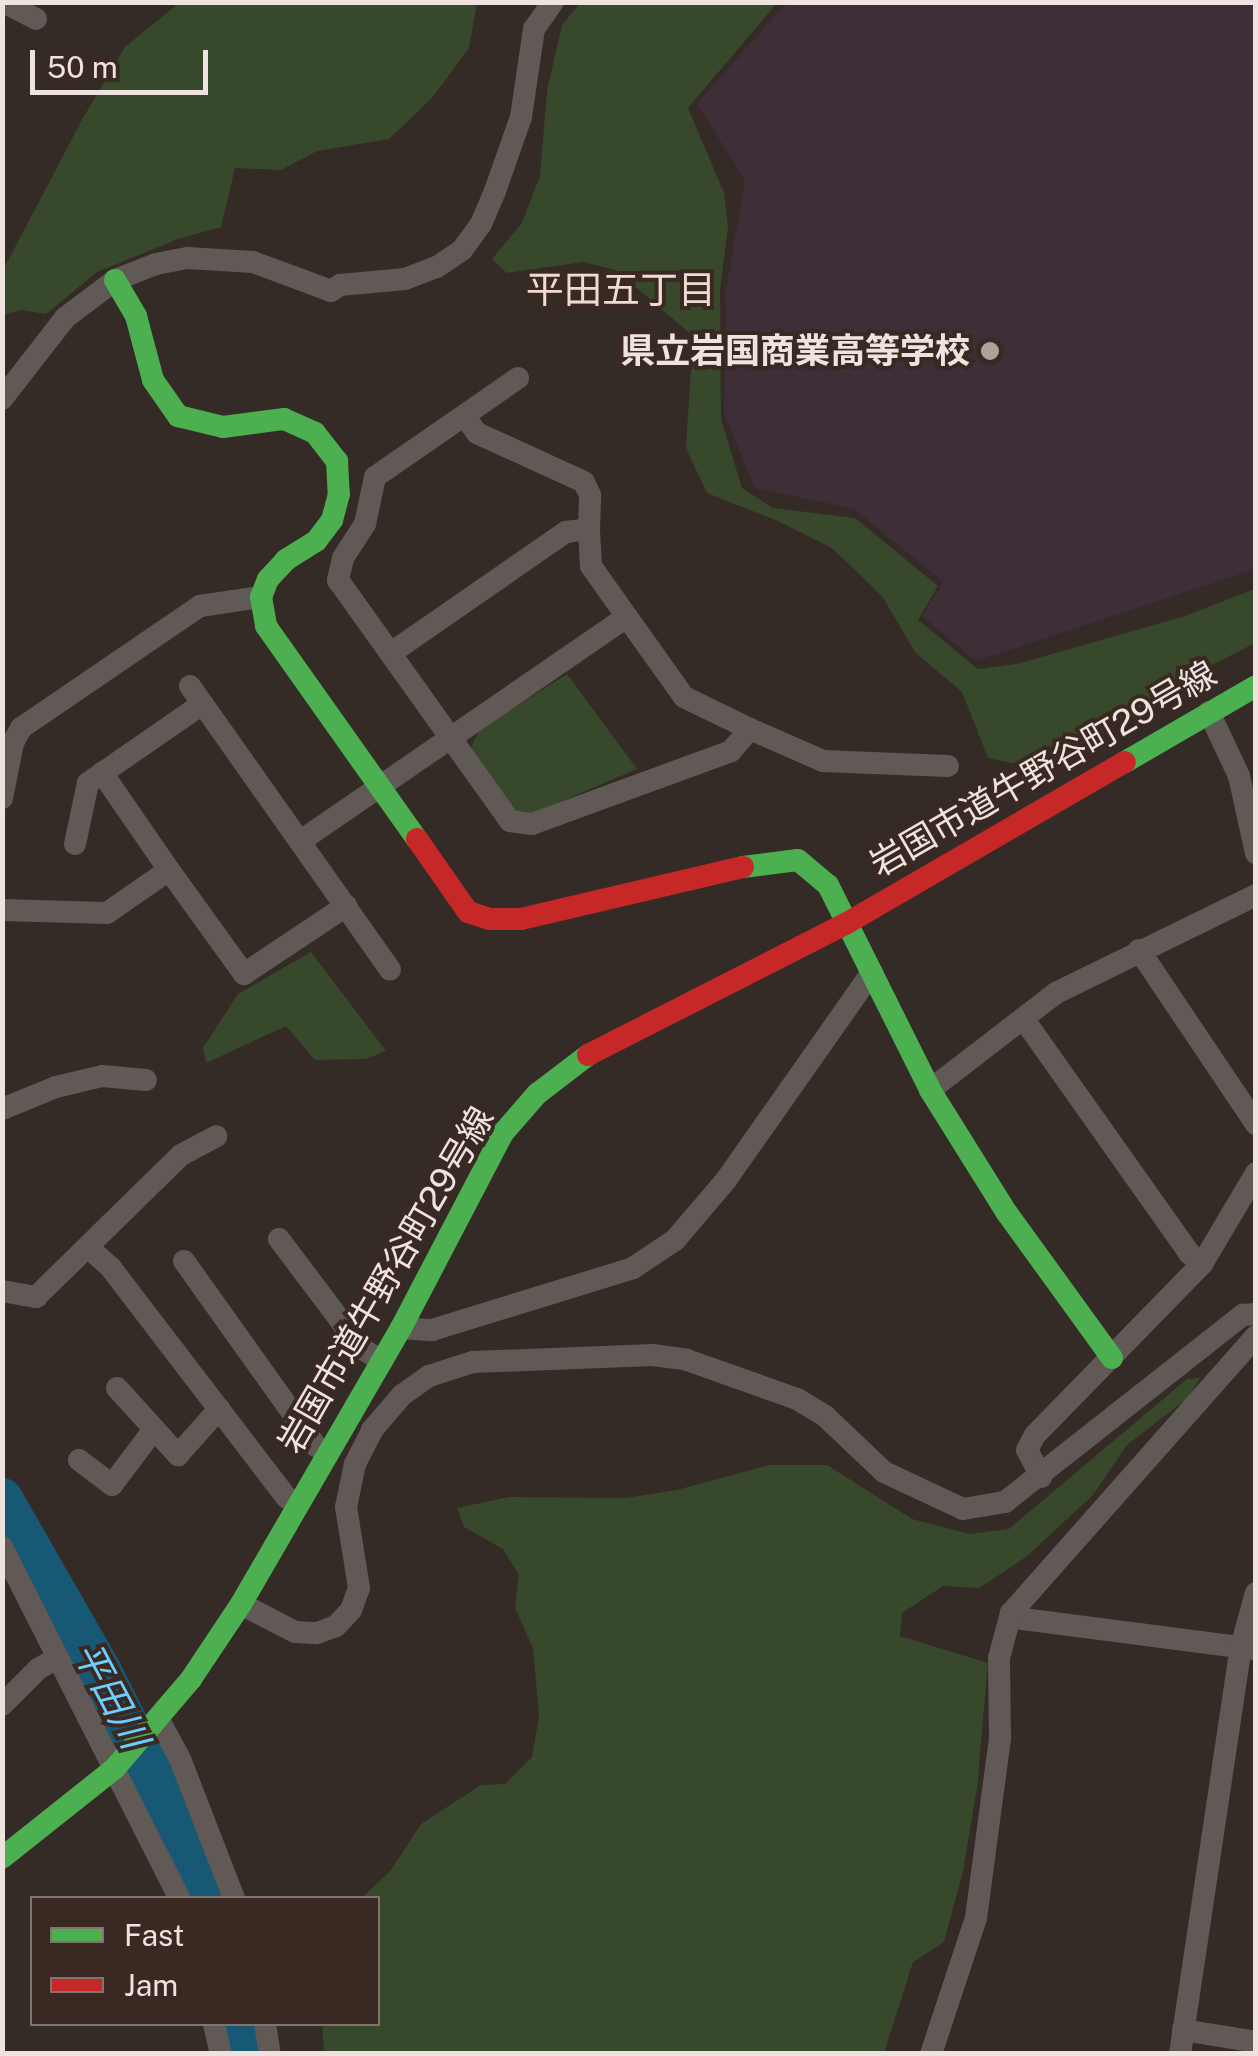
<!DOCTYPE html>
<meta charset="utf-8">
<style>
body{margin:0}
#map{position:relative;width:1258px;height:2056px;overflow:hidden;background:#342b27;font-family:"Public Sans","Noto Sans JP",sans-serif}
div>[style]{position:absolute}
.education>*{inset:0;background:#3e2e37}
.green>*{inset:0;background:#38482a}
.river>*{height:42px;margin:-21px;padding:0 21px;transform-origin:21px;border-radius:21px;background:#175874}
.street>*{height:22px;margin:-11px;padding:0 11px;transform-origin:11px;border-radius:11px;background:#605956}
.fast>*{height:22px;margin:-11px;padding:0 11px;transform-origin:11px;border-radius:11px;background:#4caf50}
.jam>*{height:22px;margin:-11px;padding:0 11px;transform-origin:11px;border-radius:11px;background:#c62828}
.dots>*{width:28px;height:28px;translate:-50% -50%;box-sizing:border-box;border:5px solid #392922;border-radius:50%}
span{translate:-50% -50%;white-space:nowrap;text-align:center;line-height:1.15;-webkit-text-stroke:8px #392922;paint-order:stroke}
.poi-label{font-size:35px;color:#eee3de;font-weight:700}
.right{translate:-100% -50%;text-align:right}
.street-label{font-size:35px;color:#eee3de}
.neighbourhood-label{font-size:38px;color:#f0dad1}
.water-label{font-size:38px;color:#6dcdfe;font-style:italic}
.frame{position:absolute;inset:0;border:5px solid #eee3de;pointer-events:none}
.legend{position:absolute;left:30px;top:1896px;width:350px;height:130px;box-sizing:border-box;background:#392922;border:2px solid #81736d;margin:0;padding:12px 18px;list-style:none;font-size:30px;color:#eee3de}
.legend li{display:flex;align-items:center;gap:20px;height:50px}
.legend b{width:50px;border:2px solid #81736d}
.scale{position:absolute;left:30px;top:50px;width:178px;height:45px;box-sizing:border-box;border:5px solid #eee3de;border-top:0;padding-left:12px;font-size:30px;line-height:35px;white-space:nowrap;color:#eee3de;-webkit-text-stroke:8px #392922;paint-order:stroke}
</style>
<div id="map">
<div class="education">
<i style="clip-path:polygon(787px 2px,1255px 3px,1255px 569px,976px 661px,922px 616px,943px 582px,854px 509px,755px 488px,724px 413px,726px 290px,745px 180px,697px 104px)"></i>
</div>
<div class="green">
<i style="clip-path:polygon(581px 2px,777px 3px,688px 108px,724px 193px,728px 227px,720px 290px,721px 419px,742px 488px,773px 508px,855px 518px,938px 586px,918px 620px,978px 669px,1017px 664px,1182px 617px,1255px 589px,1255px 643px,1167px 688px,1084px 748px,1026px 766px,988px 758px,962px 692px,915px 652px,882px 596px,832px 548px,778px 521px,707px 493px,686px 448px,693px 336px,616px 270px,583px 262px,507px 273px,492px 259px,522px 223px,540px 176px,547px 91px,562px 25px)"></i>
<i style="clip-path:polygon(179px 3px,477px 3px,469px 48px,432px 98px,389px 139px,317px 151px,281px 170px,235px 168px,221px 227px,178px 239px,97px 272px,46px 314px,21px 310px,3px 315px,3px 270px,83px 118px,125px 47px)"></i>
<i style="clip-path:polygon(567px 674px,637px 769px,527px 816px,514px 812px,470px 749px,480px 729px)"></i>
<i style="clip-path:polygon(311px 952px,386px 1051px,366px 1059px,315px 1060px,286px 1026px,206px 1063px,203px 1048px,238px 994px)"></i>
<i style="clip-path:polygon(1200px 1378px,1188px 1398px,1127px 1445px,1093px 1495px,1026px 1557px,979px 1588px,943px 1586px,902px 1613px,900px 1636px,988px 1663px,977px 1788px,963px 1871px,944px 1942px,913px 1962px,884px 2053px,324px 2053px,322px 2024px,378px 2024px,378px 1898px,362px 1898px,391px 1870px,421px 1824px,481px 1785px,505px 1784px,532px 1757px,539px 1716px,533px 1648px,515px 1608px,519px 1575px,503px 1549px,464px 1527px,457px 1508px,509px 1497px,626px 1498px,677px 1490px,770px 1465px,827px 1465px,912px 1519px,969px 1534px,1009px 1529px,1187px 1379px)"></i>
</div>
<div class="river">
<i style="left:2px;top:1499px;width:197px;rotate:60.2deg"></i>
<i style="left:100px;top:1670px;width:140px;rotate:63.3deg"></i>
<i style="left:163px;top:1795px;width:111px;rotate:68.3deg"></i>
<i style="left:238px;top:2024px;width:31px;rotate:79deg"></i>
</div>
<div class="street">
<i style="left:3px;top:2px;width:37px;rotate:27deg"></i>
<i style="left:518px;top:378px;width:174px;rotate:145.3deg"></i>
<i style="left:375px;top:477px;width:48px;rotate:102deg"></i>
<i style="left:365px;top:524px;width:40px;rotate:122.9deg"></i>
<i style="left:343px;top:558px;width:23px;rotate:103deg"></i>
<i style="left:338px;top:580px;width:296px;rotate:54.5deg"></i>
<i style="left:510px;top:821px;width:22px;rotate:8deg"></i>
<i style="left:532px;top:824px;width:212px;rotate:-20.1deg"></i>
<i style="left:731px;top:751px;width:29px;rotate:-49deg"></i>
<i style="left:2px;top:399px;width:103px;rotate:-52.1deg"></i>
<i style="left:65px;top:318px;width:63px;rotate:-37.2deg"></i>
<i style="left:115px;top:280px;width:44px;rotate:-21.3deg"></i>
<i style="left:156px;top:264px;width:33px;rotate:-11deg"></i>
<i style="left:188px;top:258px;width:65px;rotate:3.5deg"></i>
<i style="left:253px;top:262px;width:83px;rotate:20.4deg"></i>
<i style="left:331px;top:291px;width:11px;rotate:-34deg"></i>
<i style="left:340px;top:285px;width:65px;rotate:-5.3deg"></i>
<i style="left:405px;top:279px;width:34px;rotate:-21deg"></i>
<i style="left:437px;top:267px;width:30px;rotate:-34deg"></i>
<i style="left:462px;top:250px;width:32px;rotate:-54deg"></i>
<i style="left:481px;top:224px;width:36px;rotate:-67deg"></i>
<i style="left:495px;top:191px;width:78px;rotate:-70.6deg"></i>
<i style="left:521px;top:117px;width:89px;rotate:-81.6deg"></i>
<i style="left:534px;top:29px;width:33px;rotate:-55deg"></i>
<i style="left:589px;top:529px;width:37px;rotate:87deg"></i>
<i style="left:591px;top:566px;width:62px;rotate:54.8deg"></i>
<i style="left:391px;top:653px;width:213px;rotate:-34.7deg"></i>
<i style="left:566px;top:532px;width:23px;rotate:-7deg"></i>
<i style="left:589px;top:529px;width:34px;rotate:-88deg"></i>
<i style="left:590px;top:495px;width:14px;rotate:-115deg"></i>
<i style="left:584px;top:482px;width:118px;rotate:-155.4deg"></i>
<i style="left:477px;top:433px;width:20px;rotate:-127deg"></i>
<i style="left:190px;top:686px;width:347px;rotate:54.8deg"></i>
<i style="left:1209px;top:712px;width:71px;rotate:64.9deg"></i>
<i style="left:1239px;top:776px;width:79px;rotate:77.6deg"></i>
<i style="left:2px;top:798px;width:56px;rotate:-78.7deg"></i>
<i style="left:13px;top:743px;width:17px;rotate:-62deg"></i>
<i style="left:21px;top:728px;width:217px;rotate:-34.3deg"></i>
<i style="left:200px;top:606px;width:62px;rotate:-8.4deg"></i>
<i style="left:302px;top:840px;width:394px;rotate:-34.5deg"></i>
<i style="left:627px;top:617px;width:98px;rotate:54.5deg"></i>
<i style="left:684px;top:697px;width:73px;rotate:25.9deg"></i>
<i style="left:750px;top:729px;width:80px;rotate:23.7deg"></i>
<i style="left:823px;top:761px;width:125px;rotate:2.3deg"></i>
<i style="left:75px;top:844px;width:62px;rotate:-78deg"></i>
<i style="left:88px;top:783px;width:139px;rotate:-34.7deg"></i>
<i style="left:169px;top:870px;width:128px;rotate:54.2deg"></i>
<i style="left:244px;top:974px;width:123px;rotate:-33.7deg"></i>
<i style="left:2px;top:910px;width:105px;rotate:1.6deg"></i>
<i style="left:107px;top:913px;width:75px;rotate:-34.7deg"></i>
<i style="left:169px;top:870px;width:118px;rotate:-124.6deg"></i>
<i style="left:1139px;top:950px;width:210px;rotate:56.1deg"></i>
<i style="left:1025px;top:1021px;width:284px;rotate:54.7deg"></i>
<i style="left:1189px;top:1253px;width:17px;rotate:40deg"></i>
<i style="left:930px;top:1090px;width:159px;rotate:-37.6deg"></i>
<i style="left:1056px;top:993px;width:223px;rotate:-26.1deg"></i>
<i style="left:2px;top:1109px;width:58px;rotate:-22.2deg"></i>
<i style="left:56px;top:1087px;width:47px;rotate:-13.4deg"></i>
<i style="left:102px;top:1076px;width:44px;rotate:5.2deg"></i>
<i style="left:279px;top:1239px;width:136px;rotate:53deg"></i>
<i style="left:361px;top:1348px;width:25px;rotate:32deg"></i>
<i style="left:89px;top:1248px;width:30px;rotate:42deg"></i>
<i style="left:111px;top:1268px;width:288px;rotate:52.6deg"></i>
<i style="left:286px;top:1497px;width:14px;rotate:34deg"></i>
<i style="left:184px;top:1261px;width:227px;rotate:54.5deg"></i>
<i style="left:316px;top:1446px;width:14px;rotate:30deg"></i>
<i style="left:2px;top:1291px;width:35px;rotate:10deg"></i>
<i style="left:36px;top:1297px;width:203px;rotate:-44.4deg"></i>
<i style="left:181px;top:1155px;width:40px;rotate:-28deg"></i>
<i style="left:401px;top:1328px;width:31px;rotate:4deg"></i>
<i style="left:432px;top:1330px;width:210px;rotate:-17.1deg"></i>
<i style="left:633px;top:1268px;width:50px;rotate:-33.7deg"></i>
<i style="left:675px;top:1240px;width:79px;rotate:-49.6deg"></i>
<i style="left:726px;top:1180px;width:254px;rotate:-54.9deg"></i>
<i style="left:117px;top:1388px;width:91px;rotate:47.7deg"></i>
<i style="left:178px;top:1455px;width:62px;rotate:-48.3deg"></i>
<i style="left:79px;top:1460px;width:41px;rotate:37.1deg"></i>
<i style="left:112px;top:1485px;width:70px;rotate:-53.1deg"></i>
<i style="left:1041px;top:1477px;width:30px;rotate:-117deg"></i>
<i style="left:1027px;top:1450px;width:17px;rotate:-62deg"></i>
<i style="left:1035px;top:1435px;width:239px;rotate:-45.7deg"></i>
<i style="left:1202px;top:1264px;width:106px;rotate:-59.3deg"></i>
<i style="left:2px;top:1547px;width:393px;rotate:63.2deg"></i>
<i style="left:241px;top:1604px;width:61px;rotate:27.4deg"></i>
<i style="left:295px;top:1632px;width:22px;rotate:3deg"></i>
<i style="left:317px;top:1633px;width:20px;rotate:-20deg"></i>
<i style="left:336px;top:1626px;width:22px;rotate:-47deg"></i>
<i style="left:351px;top:1610px;width:23px;rotate:-70deg"></i>
<i style="left:359px;top:1588px;width:82px;rotate:-99.1deg"></i>
<i style="left:346px;top:1507px;width:44px;rotate:-78.2deg"></i>
<i style="left:355px;top:1464px;width:38px;rotate:-63deg"></i>
<i style="left:372px;top:1430px;width:46px;rotate:-49.4deg"></i>
<i style="left:402px;top:1395px;width:33px;rotate:-35deg"></i>
<i style="left:429px;top:1376px;width:46px;rotate:-17.7deg"></i>
<i style="left:473px;top:1362px;width:180px;rotate:-2.2deg"></i>
<i style="left:653px;top:1355px;width:34px;rotate:8deg"></i>
<i style="left:687px;top:1360px;width:117px;rotate:19.5deg"></i>
<i style="left:797px;top:1399px;width:33px;rotate:31deg"></i>
<i style="left:825px;top:1416px;width:81px;rotate:43.5deg"></i>
<i style="left:884px;top:1472px;width:87px;rotate:25.1deg"></i>
<i style="left:963px;top:1509px;width:43px;rotate:-9.5deg"></i>
<i style="left:1005px;top:1502px;width:303px;rotate:-38.2deg"></i>
<i style="left:1243px;top:1315px;width:13px;rotate:-4deg"></i>
<i style="left:1011px;top:1613px;width:13px;rotate:27deg"></i>
<i style="left:1023px;top:1619px;width:233px;rotate:7.4deg"></i>
<i style="left:2px;top:1705px;width:51px;rotate:-45deg"></i>
<i style="left:38px;top:1669px;width:22px;rotate:-30deg"></i>
<i style="left:159px;top:1720px;width:44px;rotate:61.7deg"></i>
<i style="left:180px;top:1759px;width:149px;rotate:68.8deg"></i>
<i style="left:214px;top:2024px;width:31px;rotate:77deg"></i>
<i style="left:265px;top:2024px;width:30px;rotate:81deg"></i>
<i style="left:1183px;top:2030px;width:74px;rotate:9.3deg"></i>
<i style="left:931px;top:2054px;width:143px;rotate:-71.7deg"></i>
<i style="left:976px;top:1918px;width:181px;rotate:-82.4deg"></i>
<i style="left:1000px;top:1739px;width:81px;rotate:-90.7deg"></i>
<i style="left:999px;top:1658px;width:47px;rotate:-75.1deg"></i>
<i style="left:1011px;top:1613px;width:370px;rotate:-48.5deg"></i>
<i style="left:1180px;top:2054px;width:412px;rotate:-81.5deg"></i>
<i style="left:1241px;top:1647px;width:56px;rotate:-74.5deg"></i>
</div>
<div class="fast">
<i style="left:115px;top:280px;width:42px;rotate:59.7deg"></i>
<i style="left:136px;top:316px;width:66px;rotate:75.1deg"></i>
<i style="left:153px;top:380px;width:44px;rotate:55.2deg"></i>
<i style="left:178px;top:416px;width:46px;rotate:13.7deg"></i>
<i style="left:223px;top:427px;width:62px;rotate:-7.5deg"></i>
<i style="left:284px;top:419px;width:34px;rotate:24deg"></i>
<i style="left:315px;top:433px;width:36px;rotate:52deg"></i>
<i style="left:337px;top:461px;width:33px;rotate:87deg"></i>
<i style="left:339px;top:494px;width:27px;rotate:105deg"></i>
<i style="left:332px;top:520px;width:26px;rotate:127deg"></i>
<i style="left:316px;top:541px;width:36px;rotate:148deg"></i>
<i style="left:286px;top:560px;width:26px;rotate:133deg"></i>
<i style="left:268px;top:579px;width:19px;rotate:111deg"></i>
<i style="left:261px;top:597px;width:29px;rotate:80deg"></i>
<i style="left:266px;top:626px;width:261px;rotate:54.7deg"></i>
<i style="left:1125px;top:762px;width:151px;rotate:-30.1deg"></i>
<i style="left:743px;top:867px;width:55px;rotate:-7.3deg"></i>
<i style="left:798px;top:860px;width:39px;rotate:40deg"></i>
<i style="left:828px;top:885px;width:229px;rotate:63.5deg"></i>
<i style="left:930px;top:1090px;width:145px;rotate:58deg"></i>
<i style="left:1007px;top:1213px;width:179px;rotate:54.1deg"></i>
<i style="left:2px;top:1858px;width:144px;rotate:-38.5deg"></i>
<i style="left:115px;top:1768px;width:117px;rotate:-49.5deg"></i>
<i style="left:191px;top:1679px;width:90px;rotate:-56.3deg"></i>
<i style="left:241px;top:1604px;width:319px;rotate:-59.9deg"></i>
<i style="left:401px;top:1328px;width:220px;rotate:-62.4deg"></i>
<i style="left:503px;top:1133px;width:52px;rotate:-48.9deg"></i>
<i style="left:537px;top:1094px;width:64px;rotate:-37.4deg"></i>
</div>
<div class="jam">
<i style="left:417px;top:839px;width:89px;rotate:55.1deg"></i>
<i style="left:468px;top:912px;width:22px;rotate:18deg"></i>
<i style="left:489px;top:919px;width:32px"></i>
<i style="left:521px;top:919px;width:228px;rotate:-13.2deg"></i>
<i style="left:588px;top:1055px;width:291px;rotate:-27deg"></i>
<i style="left:847px;top:923px;width:321px;rotate:-30.1deg"></i>
</div>
<div class="dots">
<i style="left:990px;top:351px;background:#ada39e"></i>
</div>
<div class="poi-label">
<span class="right" style="left:970px;top:351px">県立岩国商業高等学校</span>
</div>
<div class="street-label">
<span style="left:1043px;top:769px;rotate:-30deg">岩国市道牛野谷町29号線</span>
<span style="left:386px;top:1280px;rotate:-60deg">岩国市道牛野谷町29号線</span>
</div>
<div class="neighbourhood-label">
<span style="left:621px;top:290px">平田五丁目</span>
</div>
<div class="water-label">
<span style="left:111px;top:1695px;rotate:62deg">平田川</span>
</div>
<div class="frame"></div>
<ul class="legend">
<li><b style="height:12px;background:#4caf50"></b>Fast</li>
<li><b style="height:12px;background:#c62828"></b>Jam</li>
</ul>
<div class="scale">50 m</div>
</div>
